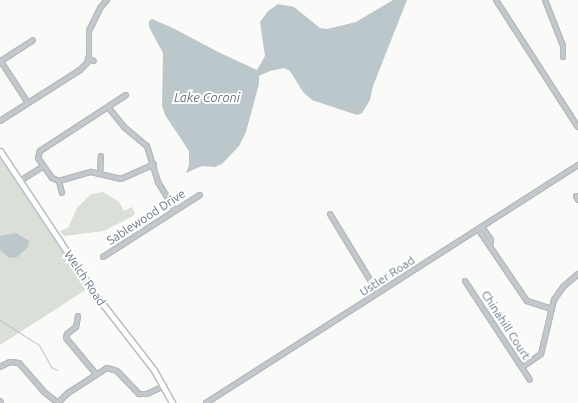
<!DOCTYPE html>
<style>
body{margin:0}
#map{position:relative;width:578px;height:403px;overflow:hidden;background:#fafaf8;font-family:Ubuntu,sans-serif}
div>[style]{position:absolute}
.green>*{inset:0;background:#dadfd7}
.water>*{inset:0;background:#bbc7cb}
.stream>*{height:1px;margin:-0.5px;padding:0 0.5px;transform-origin:0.5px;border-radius:0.5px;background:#bbc7cb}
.roads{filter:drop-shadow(1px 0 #b5babe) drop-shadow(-1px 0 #b5babe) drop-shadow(0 1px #b5babe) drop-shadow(0 -1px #b5babe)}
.minor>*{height:4px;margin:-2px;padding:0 2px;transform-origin:2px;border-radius:2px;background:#c3c8cc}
.major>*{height:5px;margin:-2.5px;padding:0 2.5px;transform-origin:2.5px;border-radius:2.5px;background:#fff}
span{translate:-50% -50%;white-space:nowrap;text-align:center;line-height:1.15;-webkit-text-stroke:4px #fff;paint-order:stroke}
.street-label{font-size:12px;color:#657683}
.water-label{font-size:13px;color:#60757c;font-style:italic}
</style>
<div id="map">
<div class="green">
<i style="clip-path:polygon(0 158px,87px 289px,0 345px)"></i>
<i style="clip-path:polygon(103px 192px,119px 202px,124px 211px,132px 207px,135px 213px,133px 216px,104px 231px,64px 236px,60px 231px,68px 228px,77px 208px,91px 194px)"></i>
</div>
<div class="water">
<i style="clip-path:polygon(393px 0,407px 0,373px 86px,370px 100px,362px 113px,357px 115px,312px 100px,303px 92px,290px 71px,284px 68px,270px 71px,259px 76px,259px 84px,246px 132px,239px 146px,222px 164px,215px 167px,202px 166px,186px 173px,189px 165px,189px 151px,165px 115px,162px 106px,163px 53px,149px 27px,149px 21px,152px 19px,173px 28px,218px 52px,257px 70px,265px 56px,260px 22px,268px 11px,278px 4px,294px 7px,320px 28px,327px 29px,356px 22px)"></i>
<i style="clip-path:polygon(16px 233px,29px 241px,28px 247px,17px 257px,9px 258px,0 250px,0 236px)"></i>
</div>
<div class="stream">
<i style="left:0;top:320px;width:46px;rotate:32.7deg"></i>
<i style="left:39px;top:345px;width:25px;rotate:61deg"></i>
<i style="left:51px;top:367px;width:7px;rotate:27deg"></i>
</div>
<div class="roads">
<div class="minor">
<i style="left:496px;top:0;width:151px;rotate:57.2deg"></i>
<i style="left:545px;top:0;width:49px;rotate:68.6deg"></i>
<i style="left:563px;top:46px;width:11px;rotate:90deg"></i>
<i style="left:88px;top:59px;width:6px;rotate:18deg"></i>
<i style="left:0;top:60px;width:51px;rotate:56.9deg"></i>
<i style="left:1px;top:61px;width:38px;rotate:-33deg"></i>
<i style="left:126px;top:95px;width:103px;rotate:146.9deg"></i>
<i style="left:40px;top:151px;width:7px;rotate:106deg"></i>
<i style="left:38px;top:158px;width:24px;rotate:55deg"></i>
<i style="left:52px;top:178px;width:8px;rotate:23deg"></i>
<i style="left:59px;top:181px;width:33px;rotate:-16deg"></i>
<i style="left:91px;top:172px;width:31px;rotate:13deg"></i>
<i style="left:121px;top:179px;width:36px;rotate:-24deg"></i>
<i style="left:108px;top:107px;width:26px;rotate:51deg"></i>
<i style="left:124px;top:127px;width:30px;rotate:40deg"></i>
<i style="left:147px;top:146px;width:38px;rotate:73deg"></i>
<i style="left:158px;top:182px;width:33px;rotate:59deg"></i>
<i style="left:0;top:121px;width:95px;rotate:-32.5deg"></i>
<i style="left:80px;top:70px;width:10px;rotate:-45deg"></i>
<i style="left:87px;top:63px;width:7px;rotate:-74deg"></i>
<i style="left:89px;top:56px;width:25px;rotate:-90deg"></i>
<i style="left:89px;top:31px;width:25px;rotate:-64deg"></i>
<i style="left:100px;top:8px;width:11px;rotate:-49deg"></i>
<i style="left:100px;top:174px;width:18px;rotate:-87deg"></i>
<i style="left:20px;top:181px;width:28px;rotate:-32deg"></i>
<i style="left:59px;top:181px;width:12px;rotate:76deg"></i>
<i style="left:576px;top:196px;width:4px;rotate:63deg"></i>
<i style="left:330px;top:214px;width:92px;rotate:58.7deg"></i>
<i style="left:482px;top:227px;width:16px;rotate:55deg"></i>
<i style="left:491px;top:240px;width:5px;rotate:101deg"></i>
<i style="left:478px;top:229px;width:87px;rotate:55.8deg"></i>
<i style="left:527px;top:301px;width:25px;rotate:18deg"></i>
<i style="left:103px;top:257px;width:115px;rotate:-32.6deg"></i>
<i style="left:465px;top:281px;width:118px;rotate:56.7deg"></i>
<i style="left:78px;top:316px;width:11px;rotate:100deg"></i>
<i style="left:76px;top:327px;width:11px;rotate:142deg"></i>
<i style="left:67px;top:334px;width:4px;rotate:104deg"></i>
<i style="left:66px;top:338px;width:47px;rotate:50.2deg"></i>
<i style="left:0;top:367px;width:11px;rotate:-27deg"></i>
<i style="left:10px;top:362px;width:9px;rotate:6deg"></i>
<i style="left:19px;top:363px;width:38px;rotate:49deg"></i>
<i style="left:44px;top:392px;width:18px;rotate:38deg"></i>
<i style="left:522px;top:367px;width:23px;rotate:-34deg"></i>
<i style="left:541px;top:354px;width:56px;rotate:-76.5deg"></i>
<i style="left:554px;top:300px;width:16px;rotate:-55deg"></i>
<i style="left:563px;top:287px;width:20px;rotate:-41deg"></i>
<i style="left:0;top:401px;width:2px;rotate:63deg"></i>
<i style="left:58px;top:403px;width:14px;rotate:-45deg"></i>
<i style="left:68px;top:393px;width:46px;rotate:-32.7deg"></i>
<i style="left:107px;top:368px;width:10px;rotate:17deg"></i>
<i style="left:117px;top:371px;width:32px;rotate:46deg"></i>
<i style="left:139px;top:394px;width:8px"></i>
<i style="left:147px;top:394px;width:19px;rotate:-25deg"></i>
<i style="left:206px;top:403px;width:442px;rotate:-32.6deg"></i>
</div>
<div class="major">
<i style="left:0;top:151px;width:172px;rotate:56.4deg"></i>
<i style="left:95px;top:294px;width:96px;rotate:52.2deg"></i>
<i style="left:154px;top:370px;width:38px;rotate:61deg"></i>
</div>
</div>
<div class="street-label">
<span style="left:146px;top:217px;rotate:-33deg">Sablewood Drive</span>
<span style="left:387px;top:276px;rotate:-33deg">Ustler Road</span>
<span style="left:85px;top:278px;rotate:56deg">Welch Road</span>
<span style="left:506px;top:325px;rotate:57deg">Chinahill Court</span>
</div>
<div class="water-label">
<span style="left:207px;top:97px">Lake Coroni</span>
</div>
</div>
